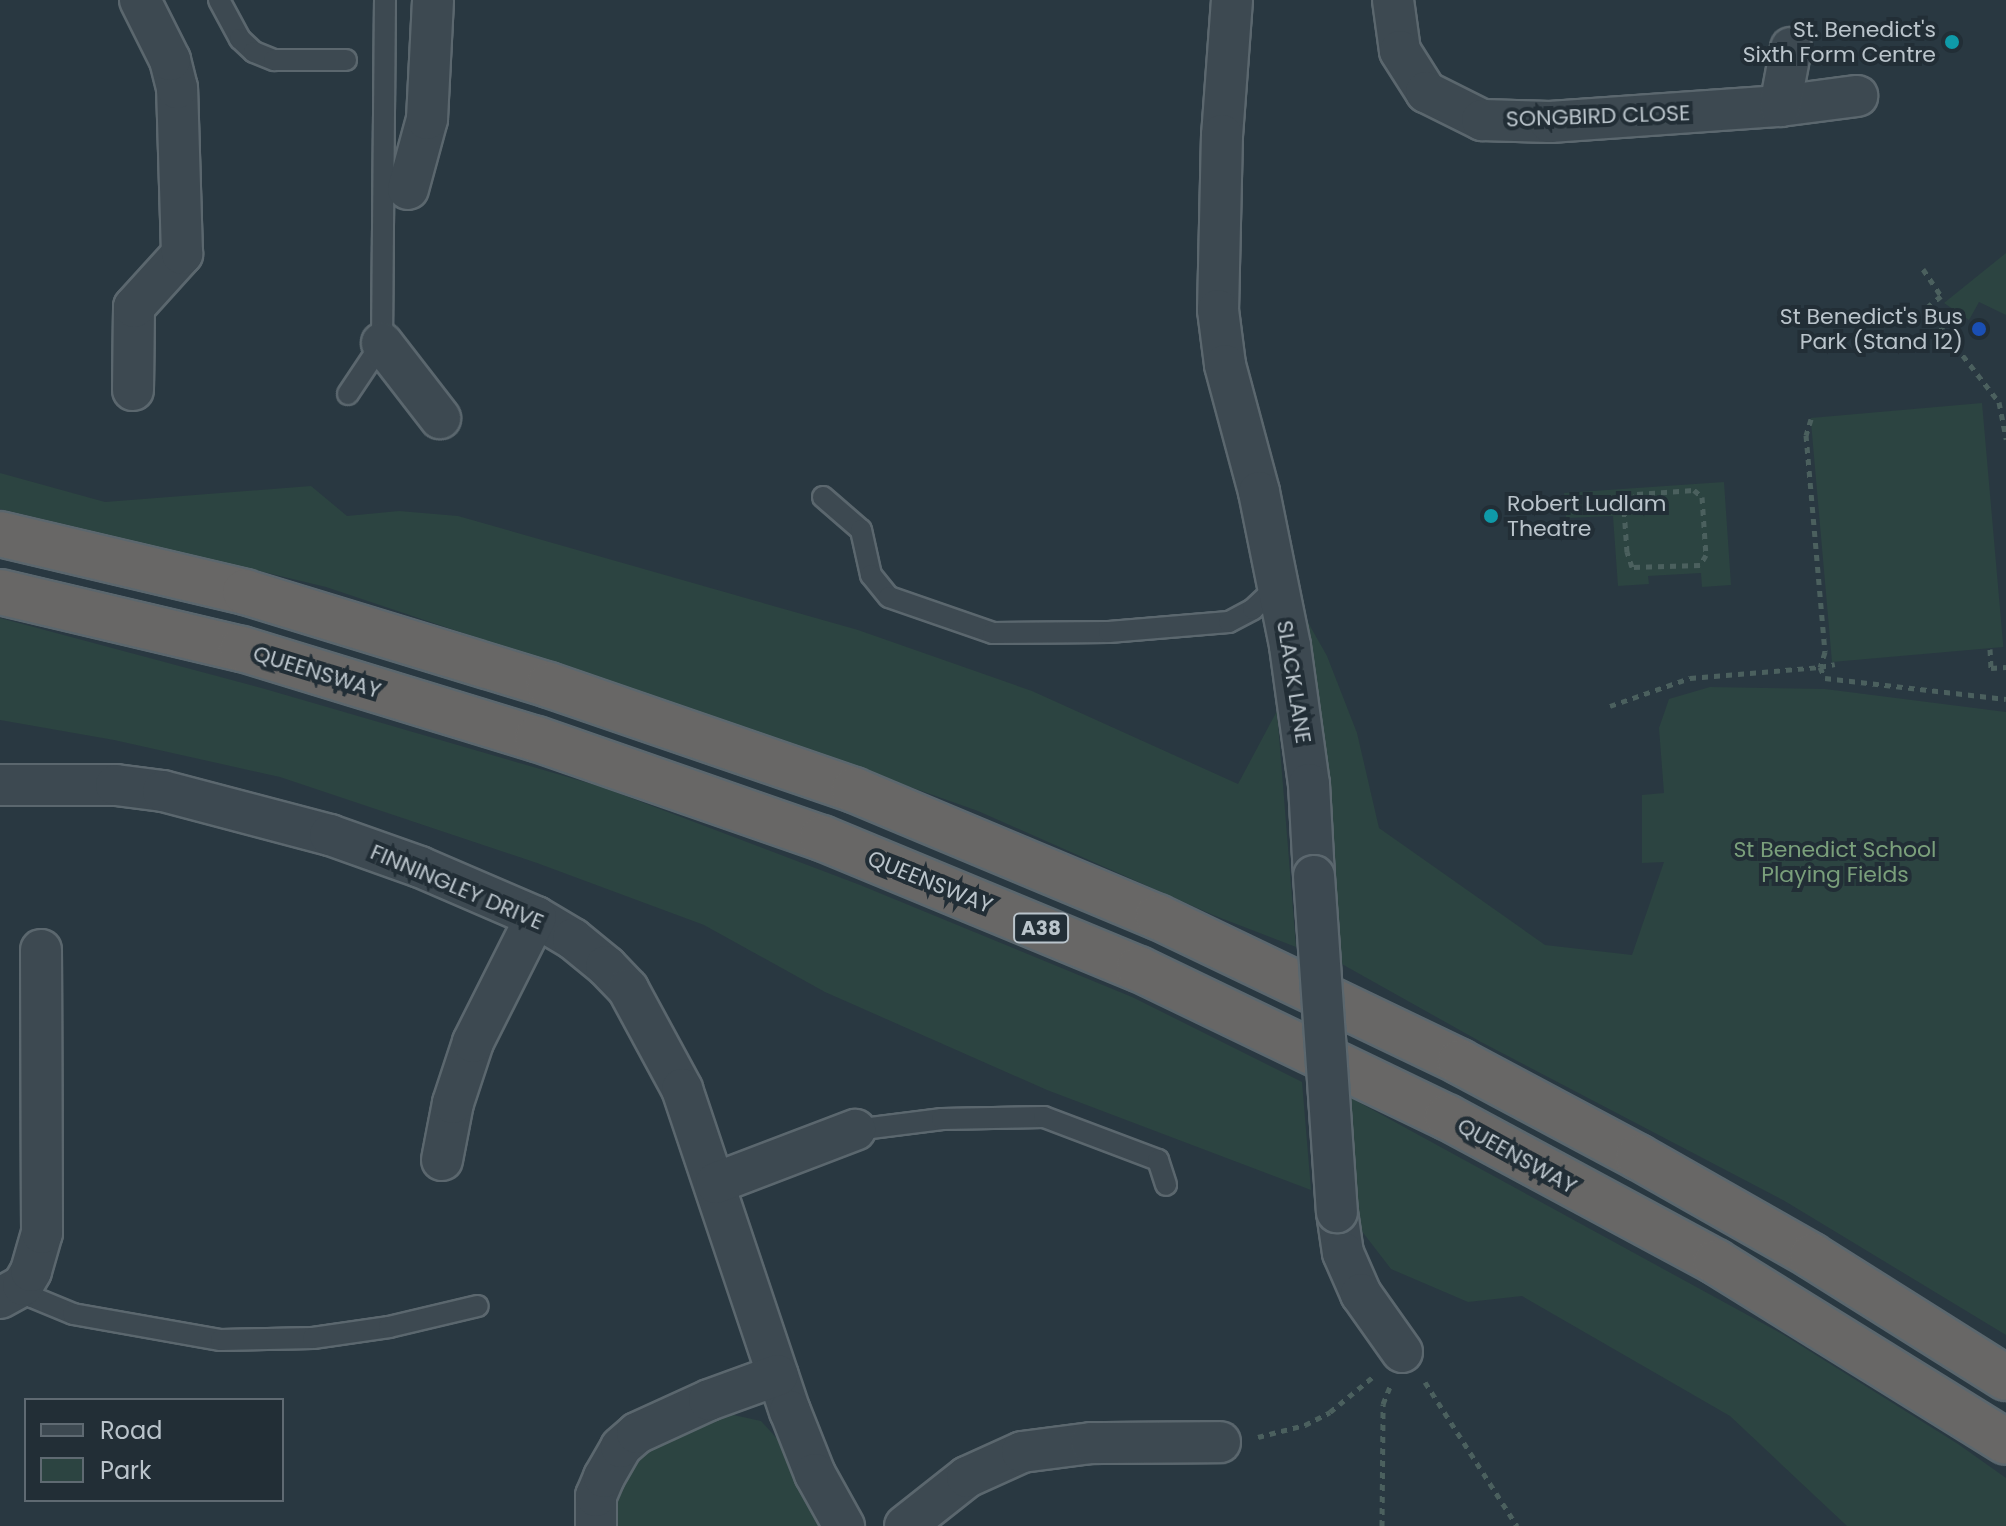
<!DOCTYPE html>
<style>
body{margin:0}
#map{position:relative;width:2006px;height:1526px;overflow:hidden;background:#293841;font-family:Poppins,sans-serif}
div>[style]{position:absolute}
.green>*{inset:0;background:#2c4441;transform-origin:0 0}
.path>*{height:5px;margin-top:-2.5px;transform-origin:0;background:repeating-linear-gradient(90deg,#4b605e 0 6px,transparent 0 12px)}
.roads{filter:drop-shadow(2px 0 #5b676e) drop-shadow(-2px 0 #5b676e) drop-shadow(0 2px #5b676e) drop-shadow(0 -2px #5b676e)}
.service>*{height:20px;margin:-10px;padding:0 10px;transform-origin:10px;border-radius:10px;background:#3d4951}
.minor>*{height:40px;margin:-20px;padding:0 20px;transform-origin:20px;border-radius:20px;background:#3d4951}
.trunk>*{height:44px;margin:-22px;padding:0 22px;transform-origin:22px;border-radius:22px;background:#686766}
.bridges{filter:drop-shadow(2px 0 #5b676e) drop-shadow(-2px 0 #5b676e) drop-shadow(0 2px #5b676e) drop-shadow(0 -2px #5b676e)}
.minor-bridge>*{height:40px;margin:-20px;padding:0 20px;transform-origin:20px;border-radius:20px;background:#3d4951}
.dots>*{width:22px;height:22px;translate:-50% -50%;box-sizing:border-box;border:4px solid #222e36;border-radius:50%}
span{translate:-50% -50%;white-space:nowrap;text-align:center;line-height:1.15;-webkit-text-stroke:8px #222e36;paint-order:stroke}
.shield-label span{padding:2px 6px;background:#222e36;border:2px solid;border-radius:6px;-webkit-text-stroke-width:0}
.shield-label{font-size:20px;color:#bac4cb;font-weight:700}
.poi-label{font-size:22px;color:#bac4cb}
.right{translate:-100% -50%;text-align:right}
.left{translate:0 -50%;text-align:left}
.street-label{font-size:22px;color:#bac4cb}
.park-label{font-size:22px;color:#7a9f7b}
.legend{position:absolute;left:24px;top:1398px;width:260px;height:104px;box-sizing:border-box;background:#222e36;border:2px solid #5f6a72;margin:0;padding:10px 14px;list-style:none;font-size:24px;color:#bac4cb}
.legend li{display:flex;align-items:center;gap:16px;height:40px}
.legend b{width:40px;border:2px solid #5f6a72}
</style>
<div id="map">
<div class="green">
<i style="clip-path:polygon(2006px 253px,2006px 315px,1979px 302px,1969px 320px,1944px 303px)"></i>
<i style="left:1982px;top:403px;width:245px;height:172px;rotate:85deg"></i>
<i style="clip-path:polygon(0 473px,105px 502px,311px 486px,347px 516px,399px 511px,458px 516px,858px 630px,1032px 691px,1238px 784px,1277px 711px,1296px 947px,1213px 915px,978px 811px,699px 712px,326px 587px,0 509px)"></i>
<i style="clip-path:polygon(1724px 482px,1731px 585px,1702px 587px,1701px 573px,1648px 576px,1649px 584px,1618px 586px,1613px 516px,1566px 518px,1564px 493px)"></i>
<i style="clip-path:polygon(1301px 610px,1327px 656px,1357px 733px,1379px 828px,1545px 945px,1632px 955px,1664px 862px,1642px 863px,1642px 795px,1664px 793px,1659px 728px,1669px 699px,1710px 687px,1825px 689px,2006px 712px,2006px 1335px,1783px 1200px,1481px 1042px,1340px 963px)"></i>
<i style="clip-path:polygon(0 618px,265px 689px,602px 787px,860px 885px,1132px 997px,1302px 1082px,1311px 1190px,1047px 1090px,825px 992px,704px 925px,537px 863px,280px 777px,114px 740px,0 720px)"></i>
<i style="clip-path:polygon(1351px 1098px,1784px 1335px,1958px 1444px,2006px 1478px,2006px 1526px,1847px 1526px,1730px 1416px,1522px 1296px,1468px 1302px,1391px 1269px,1354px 1221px)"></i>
<i style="clip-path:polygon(729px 1414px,761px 1421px,782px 1444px,828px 1526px,613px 1526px,615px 1493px,629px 1464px,645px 1448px,698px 1423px)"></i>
</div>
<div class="path">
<i style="left:1923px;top:269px;width:32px;rotate:56deg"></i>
<i style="left:1941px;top:296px;width:19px;rotate:141deg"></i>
<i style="left:1926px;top:308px;width:119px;rotate:52.2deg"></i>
<i style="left:1999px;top:402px;width:38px;rotate:79deg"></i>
<i style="left:1811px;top:419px;width:17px;rotate:107deg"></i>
<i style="left:1806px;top:435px;width:218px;rotate:85deg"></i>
<i style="left:1825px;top:652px;width:16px;rotate:108deg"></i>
<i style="left:1820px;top:667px;width:15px;rotate:-11deg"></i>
<i style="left:1694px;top:490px;width:11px;rotate:41deg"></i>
<i style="left:1702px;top:497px;width:58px;rotate:86.1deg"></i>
<i style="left:1706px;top:555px;width:12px;rotate:121deg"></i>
<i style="left:1700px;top:565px;width:68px;rotate:178.3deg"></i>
<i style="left:1632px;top:567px;width:16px;rotate:-108deg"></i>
<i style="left:1627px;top:552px;width:43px;rotate:-94deg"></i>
<i style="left:1624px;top:509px;width:20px;rotate:-49deg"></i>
<i style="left:1637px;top:494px;width:57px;rotate:-4deg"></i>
<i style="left:1990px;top:649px;width:19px;rotate:87deg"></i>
<i style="left:1991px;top:668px;width:15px;rotate:-4deg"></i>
<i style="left:1610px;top:706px;width:85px;rotate:-19.3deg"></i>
<i style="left:1690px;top:678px;width:130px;rotate:-4.8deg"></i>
<i style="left:1820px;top:667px;width:12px;rotate:66deg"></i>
<i style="left:1825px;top:678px;width:182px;rotate:6.6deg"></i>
<i style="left:1425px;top:1382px;width:171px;rotate:57.4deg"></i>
<i style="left:1258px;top:1437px;width:49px;rotate:-14.3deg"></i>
<i style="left:1305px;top:1425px;width:28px;rotate:-27deg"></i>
<i style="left:1330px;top:1412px;width:57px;rotate:-39.3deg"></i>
<i style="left:1382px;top:1526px;width:122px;rotate:-89.5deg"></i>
<i style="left:1383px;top:1404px;width:18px;rotate:-68deg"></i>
</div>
<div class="roads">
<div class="service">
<i style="left:219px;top:0;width:44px;rotate:61.7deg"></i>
<i style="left:240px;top:39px;width:19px;rotate:43deg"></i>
<i style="left:254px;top:52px;width:22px;rotate:22deg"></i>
<i style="left:274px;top:60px;width:72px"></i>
<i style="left:348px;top:394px;width:61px;rotate:-56.3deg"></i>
<i style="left:382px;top:343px;width:343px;rotate:-89.5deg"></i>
<i style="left:823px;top:497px;width:50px;rotate:41deg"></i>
<i style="left:861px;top:530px;width:46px;rotate:77.5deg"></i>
<i style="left:871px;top:575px;width:28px;rotate:51deg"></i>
<i style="left:889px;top:597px;width:110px;rotate:19.1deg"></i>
<i style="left:993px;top:633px;width:116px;rotate:-0.5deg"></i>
<i style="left:1109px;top:632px;width:120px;rotate:-4.8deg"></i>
<i style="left:1229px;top:622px;width:27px;rotate:-28deg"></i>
<i style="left:1253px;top:609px;width:34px;rotate:-43deg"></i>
<i style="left:855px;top:1130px;width:88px;rotate:-7.2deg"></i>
<i style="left:942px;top:1119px;width:102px;rotate:-1.1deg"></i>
<i style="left:1044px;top:1117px;width:122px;rotate:20.7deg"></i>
<i style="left:1158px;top:1160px;width:26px;rotate:72deg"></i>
<i style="left:23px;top:1285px;width:15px;rotate:53deg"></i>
<i style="left:32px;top:1297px;width:44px;rotate:22.5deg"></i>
<i style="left:73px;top:1314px;width:150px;rotate:10deg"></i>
<i style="left:221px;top:1340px;width:92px;rotate:-1.2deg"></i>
<i style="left:313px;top:1338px;width:77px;rotate:-8.2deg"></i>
<i style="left:389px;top:1327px;width:91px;rotate:-13.3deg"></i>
</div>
<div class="minor">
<i style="left:1232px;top:0;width:135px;rotate:94.2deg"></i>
<i style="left:1222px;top:135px;width:175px;rotate:91.3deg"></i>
<i style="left:1218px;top:310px;width:55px;rotate:82.7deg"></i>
<i style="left:1225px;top:365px;width:131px;rotate:75deg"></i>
<i style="left:1259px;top:492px;width:157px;rotate:78.6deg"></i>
<i style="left:1290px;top:646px;width:139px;rotate:82.2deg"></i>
<i style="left:1309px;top:784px;width:92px;rotate:86.9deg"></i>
<i style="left:1393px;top:0;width:51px;rotate:82.2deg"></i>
<i style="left:1400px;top:51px;width:49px;rotate:57.6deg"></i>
<i style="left:1426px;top:92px;width:63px;rotate:26.6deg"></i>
<i style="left:1482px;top:120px;width:68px;rotate:1.7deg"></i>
<i style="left:1550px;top:122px;width:231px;rotate:-4deg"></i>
<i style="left:1780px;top:106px;width:78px;rotate:-7.4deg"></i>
<i style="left:1780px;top:106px;width:59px;rotate:-79.3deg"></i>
<i style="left:408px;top:189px;width:73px;rotate:-74.8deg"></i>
<i style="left:427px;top:119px;width:119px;rotate:-87.1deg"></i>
<i style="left:382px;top:343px;width:95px;rotate:52.3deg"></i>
<i style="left:133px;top:390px;width:83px;rotate:-89.3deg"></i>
<i style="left:134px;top:307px;width:72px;rotate:-47.8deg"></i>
<i style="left:182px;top:254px;width:166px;rotate:-91.7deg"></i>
<i style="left:177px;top:88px;width:29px;rotate:-104deg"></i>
<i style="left:170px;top:60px;width:67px;rotate:-116.6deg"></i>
<i style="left:0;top:785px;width:116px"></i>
<i style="left:116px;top:785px;width:47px;rotate:7.3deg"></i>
<i style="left:163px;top:791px;width:173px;rotate:14.8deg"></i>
<i style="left:330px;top:835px;width:96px;rotate:19.6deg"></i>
<i style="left:420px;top:867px;width:126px;rotate:23.3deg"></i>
<i style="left:536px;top:917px;width:43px;rotate:30.7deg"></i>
<i style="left:573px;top:939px;width:43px;rotate:39.3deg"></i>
<i style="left:606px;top:966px;width:32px;rotate:46deg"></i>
<i style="left:628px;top:989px;width:114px;rotate:61.6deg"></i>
<i style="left:682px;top:1089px;width:340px;rotate:71.5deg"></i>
<i style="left:790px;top:1411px;width:68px;rotate:68.4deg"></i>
<i style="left:815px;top:1474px;width:60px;rotate:60.9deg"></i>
<i style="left:442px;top:1160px;width:58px;rotate:-79.1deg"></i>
<i style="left:453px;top:1103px;width:64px;rotate:-71.8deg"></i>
<i style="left:473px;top:1042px;width:140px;rotate:-63.3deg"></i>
<i style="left:716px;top:1183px;width:149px;rotate:-20.9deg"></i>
<i style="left:1337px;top:1212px;width:41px;rotate:81.7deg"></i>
<i style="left:1343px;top:1253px;width:45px;rotate:66.3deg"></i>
<i style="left:1361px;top:1294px;width:71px;rotate:54.7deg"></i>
<i style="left:0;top:1298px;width:26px;rotate:-29deg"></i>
<i style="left:23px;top:1285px;width:16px;rotate:-60deg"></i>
<i style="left:31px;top:1271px;width:40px;rotate:-74deg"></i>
<i style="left:42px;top:1233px;width:283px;rotate:-90.2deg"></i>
<i style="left:596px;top:1526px;width:30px;rotate:-90deg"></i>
<i style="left:596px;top:1496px;width:21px;rotate:-67deg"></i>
<i style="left:604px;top:1477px;width:34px;rotate:-60deg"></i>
<i style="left:621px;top:1447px;width:21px;rotate:-41deg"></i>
<i style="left:637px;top:1433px;width:79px;rotate:-24.6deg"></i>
<i style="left:709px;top:1400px;width:73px;rotate:-19.9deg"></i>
<i style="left:905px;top:1526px;width:79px;rotate:-38.3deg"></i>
<i style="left:967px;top:1477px;width:60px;rotate:-24.4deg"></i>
<i style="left:1022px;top:1452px;width:70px;rotate:-7.4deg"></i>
<i style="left:1091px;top:1443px;width:129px;rotate:-0.4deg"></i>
</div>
<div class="trunk">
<i style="left:0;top:534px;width:252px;rotate:13.3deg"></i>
<i style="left:245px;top:592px;width:318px;rotate:17deg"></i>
<i style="left:549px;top:685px;width:323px;rotate:19deg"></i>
<i style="left:854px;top:790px;width:329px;rotate:22.7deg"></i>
<i style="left:1158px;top:917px;width:335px;rotate:25.6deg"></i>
<i style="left:1460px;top:1062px;width:202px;rotate:28.1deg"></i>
<i style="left:1638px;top:1157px;width:200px;rotate:29.6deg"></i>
<i style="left:1812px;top:1256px;width:229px;rotate:32.2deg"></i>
<i style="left:0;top:592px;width:249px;rotate:13.3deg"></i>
<i style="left:242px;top:649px;width:308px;rotate:17deg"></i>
<i style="left:537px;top:739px;width:302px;rotate:19.2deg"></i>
<i style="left:822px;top:838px;width:343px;rotate:22.5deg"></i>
<i style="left:1139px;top:969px;width:342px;rotate:25.7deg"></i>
<i style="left:1447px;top:1117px;width:306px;rotate:28.3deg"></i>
<i style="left:1716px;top:1262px;width:341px;rotate:31.8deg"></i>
</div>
</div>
<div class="bridges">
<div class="minor-bridge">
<i style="left:1314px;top:876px;width:337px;rotate:86.1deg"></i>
</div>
</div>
<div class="dots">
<i style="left:1952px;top:42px;background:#0f9aa8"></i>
<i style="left:1979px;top:329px;background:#1a4fb4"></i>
<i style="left:1491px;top:516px;background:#0f9aa8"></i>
</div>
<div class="shield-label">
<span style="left:1041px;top:928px">A38</span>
</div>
<div class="poi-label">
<span class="right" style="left:1936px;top:42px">St. Benedict's<br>Sixth Form Centre</span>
<span class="right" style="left:1963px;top:329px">St Benedict's Bus<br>Park (Stand 12)</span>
<span class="left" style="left:1507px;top:516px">Robert Ludlam<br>Theatre</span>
</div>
<div class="street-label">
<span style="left:1598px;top:116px;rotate:-2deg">SONGBIRD CLOSE</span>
<span style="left:317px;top:672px;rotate:17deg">QUEENSWAY</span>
<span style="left:1294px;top:682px;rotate:81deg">SLACK LANE</span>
<span style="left:930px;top:882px;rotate:22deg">QUEENSWAY</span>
<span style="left:457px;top:887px;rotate:23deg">FINNINGLEY DRIVE</span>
<span style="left:1517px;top:1156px;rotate:29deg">QUEENSWAY</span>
</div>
<div class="park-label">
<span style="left:1835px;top:862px">St Benedict School<br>Playing Fields</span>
</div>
<ul class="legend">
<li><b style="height:10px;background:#3d4951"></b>Road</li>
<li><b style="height:22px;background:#2c4441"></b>Park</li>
</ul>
</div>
